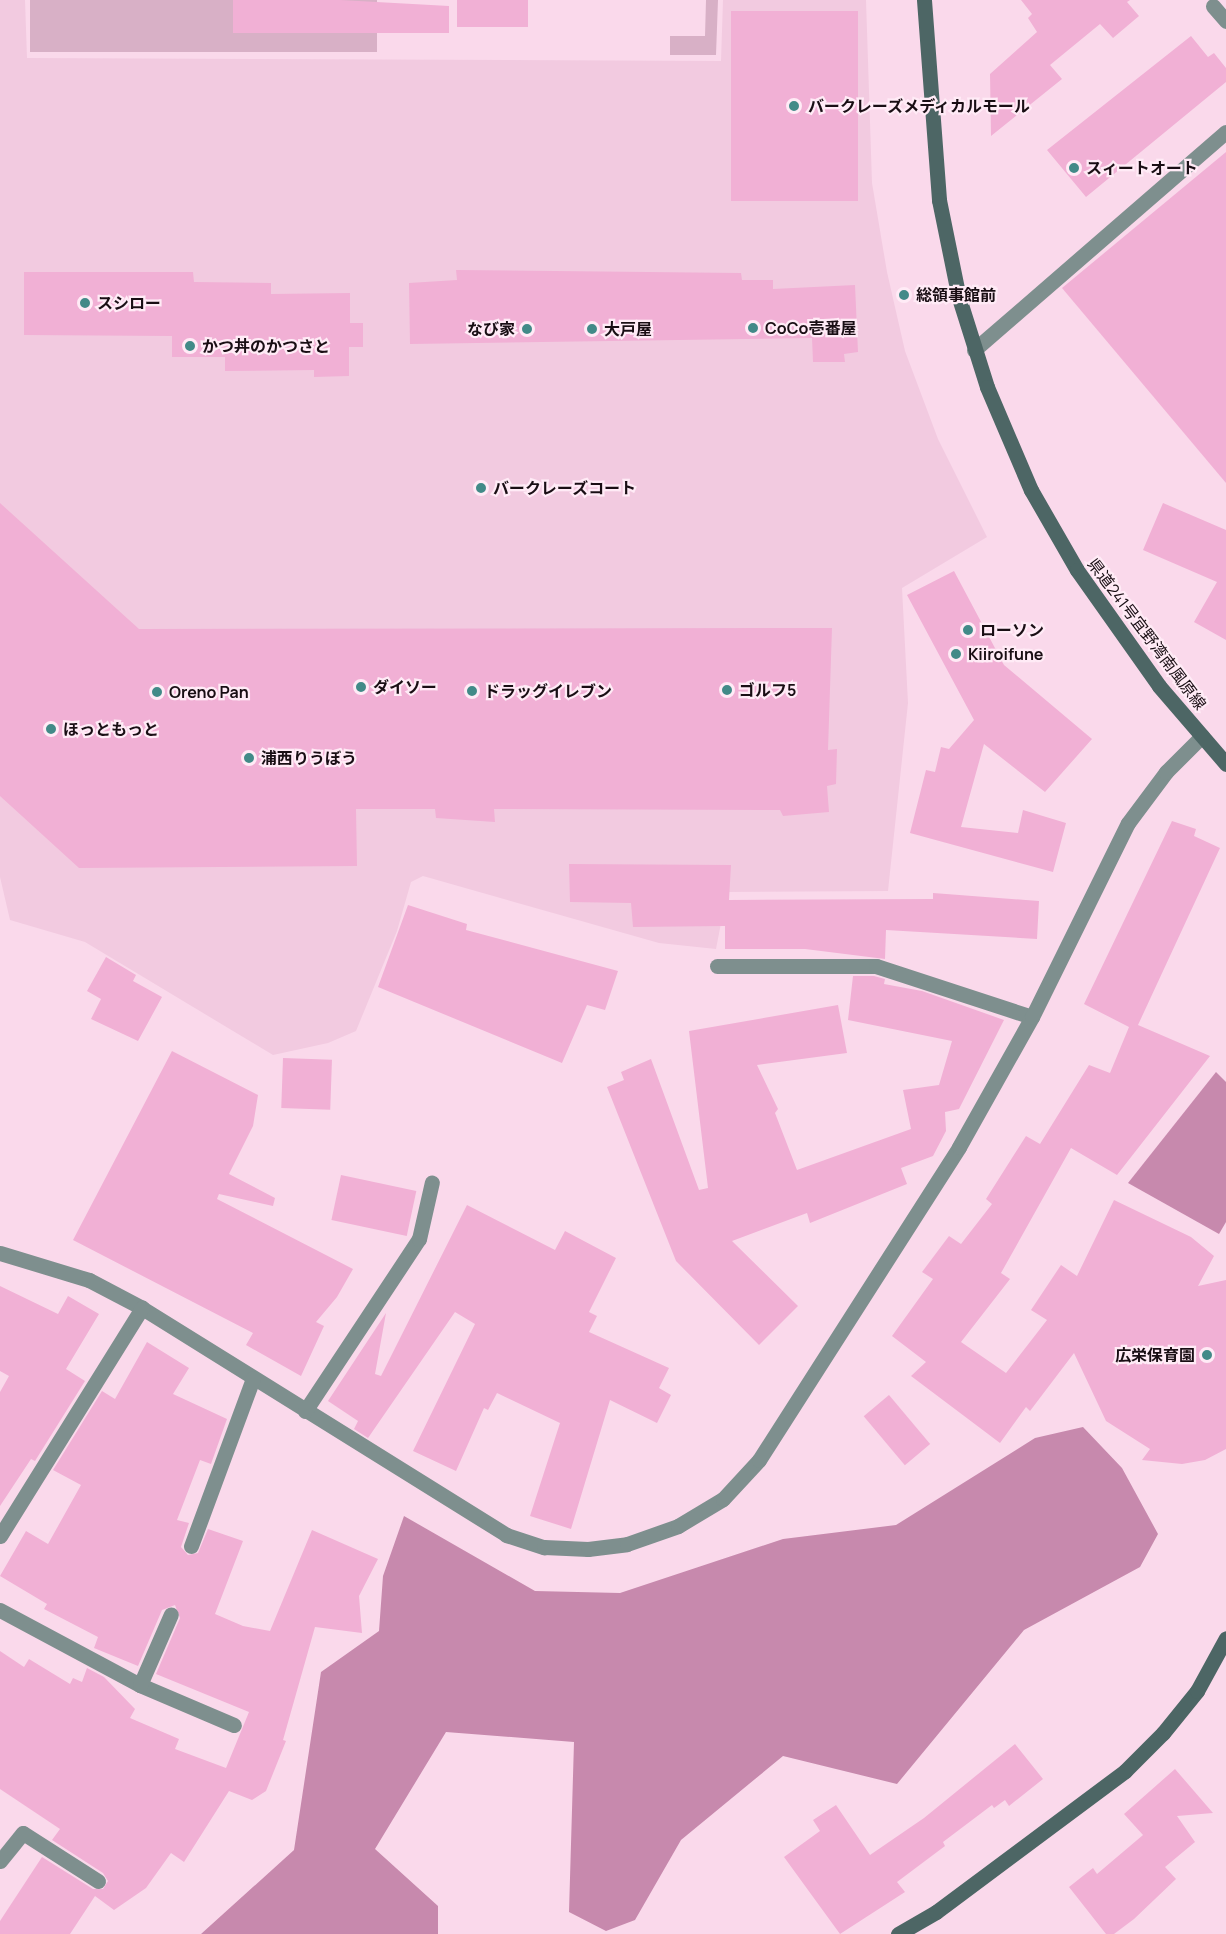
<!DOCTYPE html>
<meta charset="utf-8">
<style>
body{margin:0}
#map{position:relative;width:1226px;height:1934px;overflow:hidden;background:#fad9eb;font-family:Manrope,"Noto Sans JP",sans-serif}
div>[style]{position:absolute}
.built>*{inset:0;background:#f2cae0}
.green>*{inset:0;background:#d8b0c6;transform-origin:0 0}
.forest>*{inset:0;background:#c789ad}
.building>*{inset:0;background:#f1b0d5;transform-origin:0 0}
.lane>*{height:15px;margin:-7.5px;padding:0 7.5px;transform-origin:7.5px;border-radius:7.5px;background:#7e8f8e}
.street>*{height:15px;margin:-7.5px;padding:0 7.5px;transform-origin:7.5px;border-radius:7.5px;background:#7e8f8e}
.secondary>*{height:15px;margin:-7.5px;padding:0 7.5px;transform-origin:7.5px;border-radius:7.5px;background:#4d6665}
.dots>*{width:16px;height:16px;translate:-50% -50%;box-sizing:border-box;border:3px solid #ffebf6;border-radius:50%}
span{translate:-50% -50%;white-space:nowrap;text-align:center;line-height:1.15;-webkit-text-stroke:4.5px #ffebf6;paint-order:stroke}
.poi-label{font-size:16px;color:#190e14;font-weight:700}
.left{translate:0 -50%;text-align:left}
.right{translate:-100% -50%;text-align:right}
.street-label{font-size:16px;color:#190e14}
</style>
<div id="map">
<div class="built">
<i style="clip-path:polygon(0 0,25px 0,27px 58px,721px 61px,723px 0,866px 0,872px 183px,887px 272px,905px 351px,938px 439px,987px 537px,902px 588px,908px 703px,888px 891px,727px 892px,716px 949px,659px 943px,423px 876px,411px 882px,397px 931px,356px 1031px,328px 1043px,273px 1055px,85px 942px,10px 920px,0 877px)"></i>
</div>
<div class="green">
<i style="left:30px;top:0;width:347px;height:52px"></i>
<i style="clip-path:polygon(706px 0,718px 0,716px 55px,670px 55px,670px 36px,705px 36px)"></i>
</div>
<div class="forest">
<i style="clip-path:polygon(1216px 1072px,1226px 1082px,1226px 1222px,1219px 1234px,1128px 1183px)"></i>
<i style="clip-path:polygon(1083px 1427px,1122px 1468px,1158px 1534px,1140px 1567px,1024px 1630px,897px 1784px,783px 1756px,681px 1840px,635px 1920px,606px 1931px,569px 1912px,574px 1742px,446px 1732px,375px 1849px,438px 1906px,438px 1934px,201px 1934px,294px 1850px,321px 1672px,379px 1631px,383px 1576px,404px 1516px,535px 1591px,620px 1593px,783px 1539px,896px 1525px,1035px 1438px)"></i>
</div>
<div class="building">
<i style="clip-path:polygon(233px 0,340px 0,449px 6px,449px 33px,233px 33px)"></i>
<i style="left:457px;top:0;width:71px;height:27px"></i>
<i style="clip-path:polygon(1021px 0,1130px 0,1127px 2px,1139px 16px,1113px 38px,1100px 24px,1050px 65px,1062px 79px,991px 136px,990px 74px,1037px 32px,1028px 18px,1032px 14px)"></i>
<i style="left:858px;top:11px;width:190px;height:127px;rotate:90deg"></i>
<i style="clip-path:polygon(1191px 36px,1208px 57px,1214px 53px,1226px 68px,1226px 82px,1086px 197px,1047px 150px)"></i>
<i style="clip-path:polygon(1226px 152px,1226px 483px,1062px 288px)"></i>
<i style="clip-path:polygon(456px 270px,741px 273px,742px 280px,773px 280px,773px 289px,855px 285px,858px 352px,844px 354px,845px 362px,813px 362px,812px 338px,410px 344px,409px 283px,457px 280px)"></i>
<i style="clip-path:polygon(24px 272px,193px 272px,194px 282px,271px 283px,271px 294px,350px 293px,350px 323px,363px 323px,363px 347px,349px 347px,349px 376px,314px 377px,314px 370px,225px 371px,225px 357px,172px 357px,172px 336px,24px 335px)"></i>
<i style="clip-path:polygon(0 503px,139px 629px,832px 628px,828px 750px,837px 749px,836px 784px,827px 786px,829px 812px,783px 816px,780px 810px,494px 809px,495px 822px,436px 818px,435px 809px,356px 809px,357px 866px,79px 868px,0 796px)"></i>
<i style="clip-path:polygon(1163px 503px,1226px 530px,1226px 640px,1194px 622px,1217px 582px,1143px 550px)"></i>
<i style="clip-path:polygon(954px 571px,1004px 665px,1092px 739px,1045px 792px,984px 744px,961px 827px,1018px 833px,1023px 810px,1066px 823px,1053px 872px,910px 833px,926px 770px,935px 772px,941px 747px,949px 749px,974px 720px,907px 595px)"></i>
<i style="clip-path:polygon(1172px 821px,1196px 829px,1194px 836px,1220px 848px,1138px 1025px,1210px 1056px,1117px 1175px,1071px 1148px,1001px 1273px,1010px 1279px,961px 1342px,1006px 1373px,1047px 1320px,1031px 1310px,1061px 1265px,1077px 1276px,1114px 1200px,1191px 1237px,1214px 1256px,1198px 1286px,1226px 1280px,1226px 1449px,1205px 1460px,1182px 1464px,1142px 1460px,1150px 1449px,1106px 1421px,1074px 1353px,1030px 1411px,1026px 1407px,1000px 1443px,911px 1376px,926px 1362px,892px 1336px,933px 1279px,922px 1272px,949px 1236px,961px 1244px,992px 1204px,986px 1199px,1026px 1136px,1040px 1144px,1089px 1065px,1110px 1073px,1129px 1027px,1084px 1004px)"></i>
<i style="clip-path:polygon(569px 864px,731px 865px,729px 900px,933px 899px,933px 893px,1039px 901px,1037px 939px,886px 930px,885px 959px,805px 949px,725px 949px,725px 926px,633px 927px,631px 903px,570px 902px)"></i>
<i style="clip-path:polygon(408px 905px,467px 924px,466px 930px,618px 971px,605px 1010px,587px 1005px,562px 1063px,378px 987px)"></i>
<i style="clip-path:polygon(106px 957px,136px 975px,133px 981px,162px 997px,138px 1041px,91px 1019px,101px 999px,87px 991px)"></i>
<i style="clip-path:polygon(853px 976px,874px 976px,885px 979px,884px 984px,922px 991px,1004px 1020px,959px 1109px,945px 1112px,946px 1131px,933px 1156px,901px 1168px,907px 1184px,810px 1223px,807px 1213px,732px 1241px,798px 1306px,759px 1345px,676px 1261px,607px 1087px,624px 1080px,621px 1072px,651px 1059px,699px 1190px,708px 1188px,689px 1031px,838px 1005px,847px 1053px,757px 1065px,778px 1109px,775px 1113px,797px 1170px,911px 1129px,903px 1090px,939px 1085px,952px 1041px,848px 1020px)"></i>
<i style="clip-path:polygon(172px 1051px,258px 1095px,253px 1126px,229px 1174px,275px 1198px,273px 1206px,219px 1194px,217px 1199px,353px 1269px,337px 1297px,316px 1322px,324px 1326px,301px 1376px,246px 1345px,253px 1333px,73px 1240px)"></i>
<i style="left:283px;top:1058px;width:49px;height:50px;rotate:2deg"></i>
<i style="left:341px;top:1175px;width:77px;height:46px;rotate:12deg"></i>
<i style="clip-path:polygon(467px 1205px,555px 1250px,565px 1231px,616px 1258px,589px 1312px,597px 1316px,589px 1332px,669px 1368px,659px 1388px,671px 1395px,657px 1423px,610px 1400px,571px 1529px,530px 1516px,560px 1423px,497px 1393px,488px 1410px,484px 1408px,456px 1471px,413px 1451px,475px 1324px,455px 1312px,368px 1438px,354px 1429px,358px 1421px,328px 1401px,386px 1313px,375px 1374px,381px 1376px)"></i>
<i style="clip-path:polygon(0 1286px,58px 1314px,68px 1296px,99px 1314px,66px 1369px,85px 1381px,35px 1461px,31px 1459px,0 1506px,0 1392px,9px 1376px,0 1371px)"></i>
<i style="clip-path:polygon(147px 1342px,189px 1368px,173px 1394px,227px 1419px,211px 1464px,200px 1460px,177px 1520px,189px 1523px,181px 1547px,188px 1555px,198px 1553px,208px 1529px,243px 1541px,215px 1614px,243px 1626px,270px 1631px,312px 1530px,378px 1559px,359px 1596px,362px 1633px,315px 1627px,283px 1740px,286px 1741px,266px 1791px,252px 1800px,229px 1791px,184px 1862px,171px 1853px,146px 1888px,114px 1910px,95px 1896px,70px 1934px,0 1934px,0 1921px,42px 1857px,93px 1889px,103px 1889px,108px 1881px,103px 1873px,52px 1840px,60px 1829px,0 1789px,0 1651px,24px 1667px,29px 1659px,70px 1684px,73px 1678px,82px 1682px,87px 1668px,104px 1677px,135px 1709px,130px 1718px,179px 1739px,175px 1749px,226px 1768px,249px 1712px,156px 1674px,180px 1618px,175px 1605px,162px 1610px,138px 1666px,94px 1648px,98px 1637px,44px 1609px,47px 1604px,0 1576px,26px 1531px,48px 1544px,81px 1485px,53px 1470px,102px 1391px,115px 1399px)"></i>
<i style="left:889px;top:1395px;width:64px;height:33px;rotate:50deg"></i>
<i style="clip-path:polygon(1015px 1744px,1043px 1779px,1009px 1806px,1005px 1800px,994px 1808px,992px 1805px,943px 1842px,945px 1846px,897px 1882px,905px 1892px,840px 1934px,784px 1857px,820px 1831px,813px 1820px,836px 1805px,870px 1855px,924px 1818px)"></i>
<i style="clip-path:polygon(1175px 1769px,1213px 1813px,1177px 1816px,1195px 1842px,1165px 1867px,1176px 1879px,1134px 1919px,1114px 1934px,1106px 1934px,1069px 1887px,1093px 1868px,1097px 1874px,1143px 1835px,1124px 1814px)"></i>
</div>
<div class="lane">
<i style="left:1213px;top:6px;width:20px;rotate:49deg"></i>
<i style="left:974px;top:350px;width:333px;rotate:-40.9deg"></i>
</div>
<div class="street">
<i style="left:717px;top:966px;width:159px"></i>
<i style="left:876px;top:966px;width:164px;rotate:18.1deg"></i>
<i style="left:0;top:1253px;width:93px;rotate:16.9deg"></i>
<i style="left:89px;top:1280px;width:60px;rotate:27.8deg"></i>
<i style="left:142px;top:1308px;width:429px;rotate:31.9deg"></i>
<i style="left:506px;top:1535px;width:40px;rotate:18deg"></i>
<i style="left:544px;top:1547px;width:44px;rotate:2.6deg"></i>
<i style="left:588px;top:1549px;width:39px;rotate:-7deg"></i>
<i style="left:627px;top:1544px;width:54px;rotate:-19.4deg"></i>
<i style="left:678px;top:1526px;width:52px;rotate:-31deg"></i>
<i style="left:723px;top:1499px;width:53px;rotate:-47.3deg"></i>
<i style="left:759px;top:1460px;width:371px;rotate:-57.4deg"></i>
<i style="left:959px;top:1147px;width:149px;rotate:-60.7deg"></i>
<i style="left:1032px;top:1017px;width:216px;rotate:-63.7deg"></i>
<i style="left:1128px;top:823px;width:64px;rotate:-53.3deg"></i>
<i style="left:1166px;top:772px;width:51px;rotate:-45deg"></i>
<i style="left:305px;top:1411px;width:206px;rotate:-56.5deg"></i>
<i style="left:419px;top:1239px;width:58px;rotate:-77.2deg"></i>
<i style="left:0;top:1536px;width:269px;rotate:-58.1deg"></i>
<i style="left:191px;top:1546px;width:179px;rotate:-69.7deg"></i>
<i style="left:0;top:1610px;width:159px;rotate:28.2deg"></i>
<i style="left:140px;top:1685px;width:102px;rotate:23.1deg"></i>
<i style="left:140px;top:1685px;width:77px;rotate:-66.4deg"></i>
<i style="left:0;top:1861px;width:36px;rotate:-51deg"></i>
<i style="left:23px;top:1833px;width:89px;rotate:32.6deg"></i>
</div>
<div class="secondary">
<i style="left:924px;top:0;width:201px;rotate:85.7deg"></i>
<i style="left:939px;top:200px;width:100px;rotate:78.5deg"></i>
<i style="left:959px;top:298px;width:93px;rotate:72.5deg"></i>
<i style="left:987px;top:387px;width:112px;rotate:66.9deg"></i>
<i style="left:1031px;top:490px;width:92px;rotate:60.1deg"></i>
<i style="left:1077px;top:570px;width:142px;rotate:54.7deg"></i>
<i style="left:1159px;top:686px;width:103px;rotate:49.3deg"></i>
<i style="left:898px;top:1934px;width:44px;rotate:-30.1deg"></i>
<i style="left:936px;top:1912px;width:236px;rotate:-36.7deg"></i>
<i style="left:1125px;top:1771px;width:54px;rotate:-45deg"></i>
<i style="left:1163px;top:1733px;width:54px;rotate:-51deg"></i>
<i style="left:1197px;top:1691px;width:60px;rotate:-61.3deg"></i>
</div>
<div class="dots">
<i style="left:794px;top:106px;background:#428a88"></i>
<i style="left:1074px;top:168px;background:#428a88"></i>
<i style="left:904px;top:295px;background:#428a88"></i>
<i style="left:85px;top:303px;background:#428a88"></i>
<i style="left:753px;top:328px;background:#428a88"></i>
<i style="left:527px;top:329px;background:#428a88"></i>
<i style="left:592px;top:329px;background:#428a88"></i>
<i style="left:190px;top:346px;background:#428a88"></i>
<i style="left:481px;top:488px;background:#428a88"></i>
<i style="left:968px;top:630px;background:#428a88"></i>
<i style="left:956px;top:654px;background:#428a88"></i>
<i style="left:361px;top:687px;background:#428a88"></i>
<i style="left:727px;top:690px;background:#428a88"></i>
<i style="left:472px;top:691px;background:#428a88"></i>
<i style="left:157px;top:692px;background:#428a88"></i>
<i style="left:51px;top:729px;background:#428a88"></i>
<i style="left:249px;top:758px;background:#428a88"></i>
<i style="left:1207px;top:1355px;background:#428a88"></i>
</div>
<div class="poi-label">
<span class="left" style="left:808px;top:106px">バークレーズメディカルモール</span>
<span class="left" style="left:1086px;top:168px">スィートオート</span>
<span class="left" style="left:916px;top:295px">総領事館前</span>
<span class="left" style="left:97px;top:303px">スシロー</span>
<span class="left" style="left:765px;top:328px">CoCo壱番屋</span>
<span class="right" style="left:515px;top:329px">なび家</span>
<span class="left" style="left:604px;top:329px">大戸屋</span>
<span class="left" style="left:202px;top:346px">かつ丼のかつさと</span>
<span class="left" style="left:493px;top:488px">バークレーズコート</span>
<span class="left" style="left:980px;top:630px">ローソン</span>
<span class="left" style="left:968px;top:654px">Kiiroifune</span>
<span class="left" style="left:373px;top:687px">ダイソー</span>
<span class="left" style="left:739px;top:690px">ゴルフ5</span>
<span class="left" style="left:484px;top:691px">ドラッグイレブン</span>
<span class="left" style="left:169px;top:692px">Oreno Pan</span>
<span class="left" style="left:63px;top:729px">ほっともっと</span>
<span class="left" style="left:261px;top:758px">浦西りうぼう</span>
<span class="right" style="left:1195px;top:1355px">広栄保育園</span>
</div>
<div class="street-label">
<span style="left:1147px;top:634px;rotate:53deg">県道241号宜野湾南風原線</span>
</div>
</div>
